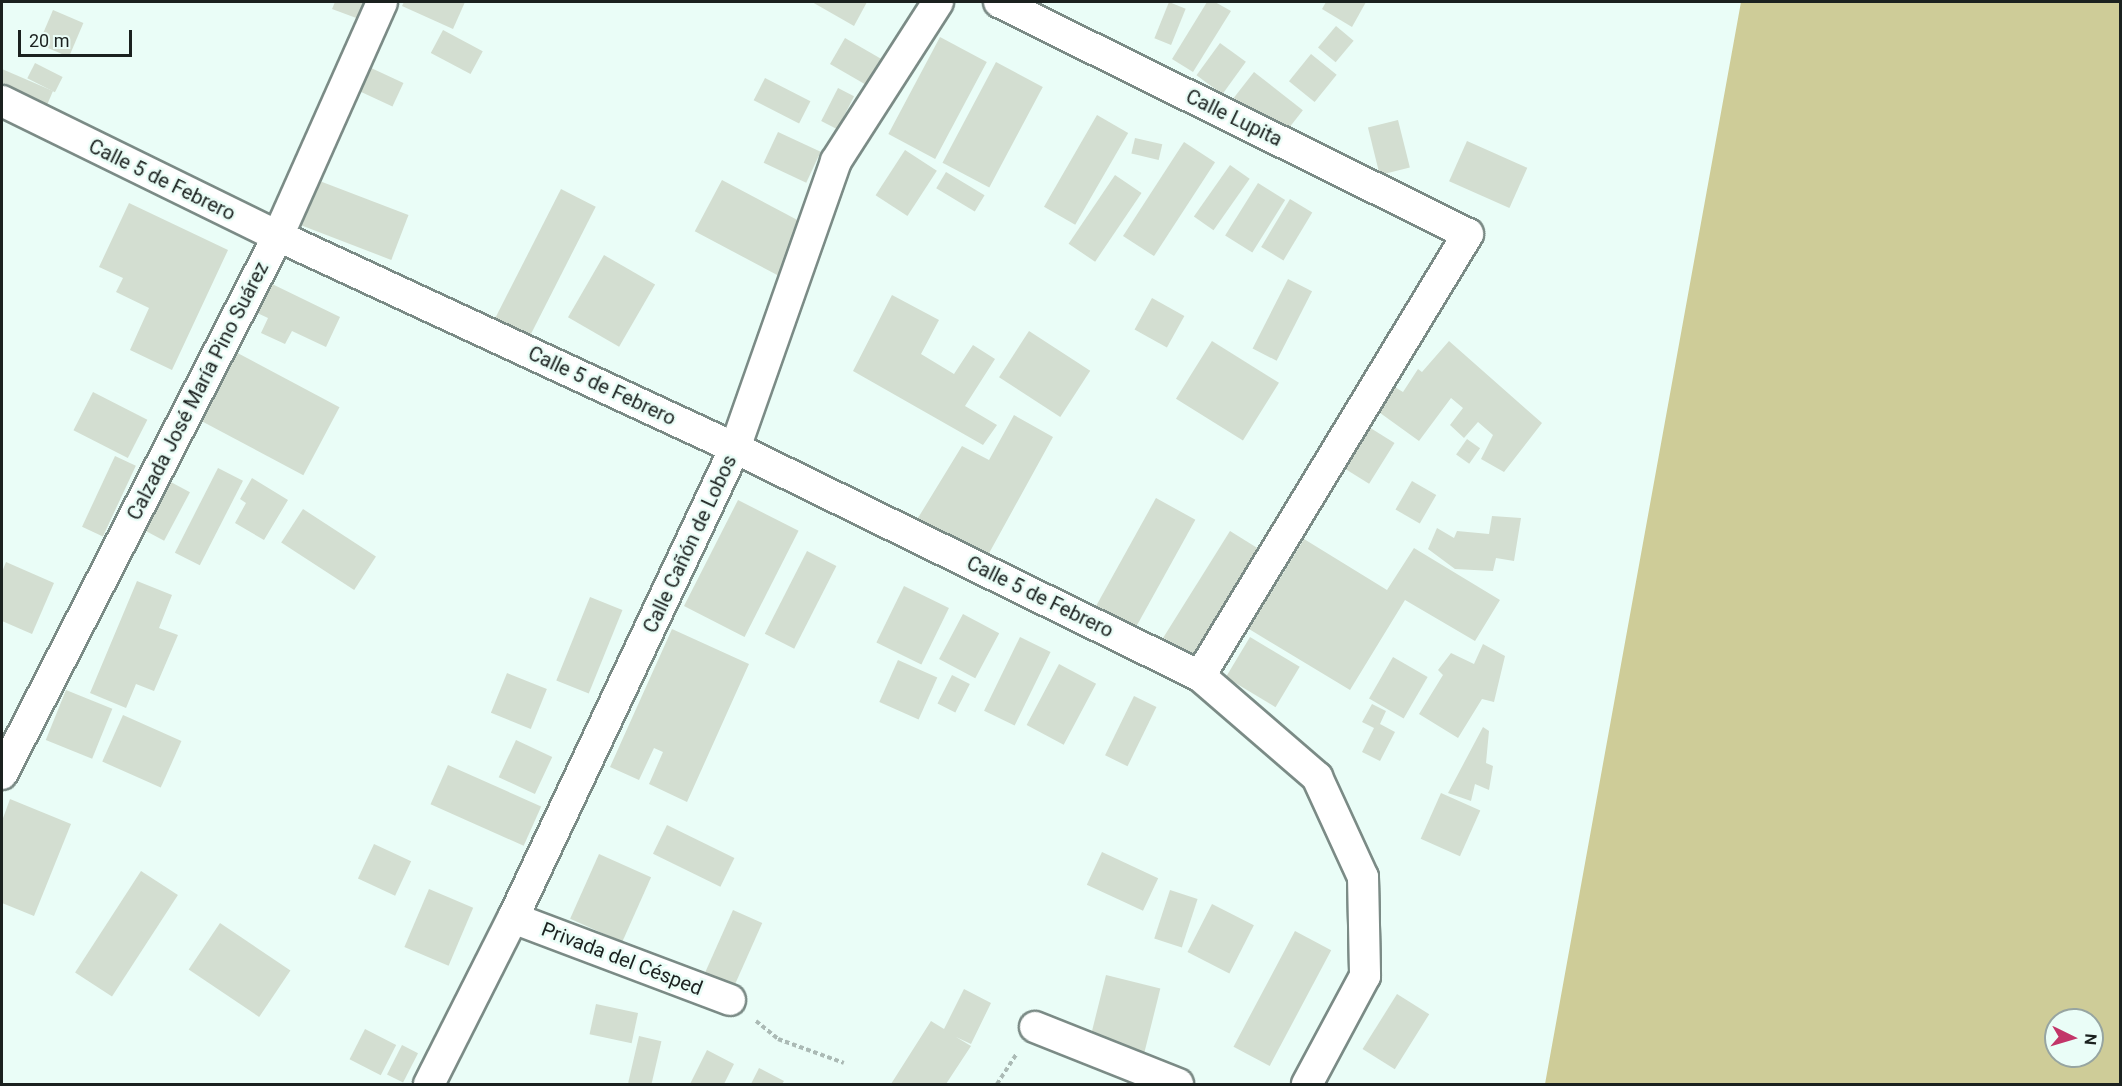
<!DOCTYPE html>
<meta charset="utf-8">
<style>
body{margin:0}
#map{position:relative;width:2122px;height:1086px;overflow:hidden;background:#eafdf7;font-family:Roboto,sans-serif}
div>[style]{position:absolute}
.green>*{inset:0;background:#cecc98}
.building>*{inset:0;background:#d3ded1;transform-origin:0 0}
.path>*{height:4px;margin-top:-2px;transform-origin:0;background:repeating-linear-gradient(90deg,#abbab5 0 4.5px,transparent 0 7.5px)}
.roads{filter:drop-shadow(2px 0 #7b8b86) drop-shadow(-2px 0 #7b8b86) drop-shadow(0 2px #7b8b86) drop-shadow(0 -2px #7b8b86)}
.street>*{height:30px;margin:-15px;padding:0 15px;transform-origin:15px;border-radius:15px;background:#fff}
span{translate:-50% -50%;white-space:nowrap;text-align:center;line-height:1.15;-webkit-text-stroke:5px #eafdf7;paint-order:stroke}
.street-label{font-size:20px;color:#1b211f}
.frame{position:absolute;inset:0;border:3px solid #1b211f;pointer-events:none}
.north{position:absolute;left:2044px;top:1008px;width:60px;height:60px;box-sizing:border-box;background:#eafdf7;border:2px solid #97a5a1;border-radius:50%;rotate:95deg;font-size:16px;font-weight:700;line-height:24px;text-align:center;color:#1b211f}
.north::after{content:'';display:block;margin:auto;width:21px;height:27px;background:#c23569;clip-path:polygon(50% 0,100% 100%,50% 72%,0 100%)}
.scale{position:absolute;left:18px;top:30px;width:114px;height:27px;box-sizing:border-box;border:3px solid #1b211f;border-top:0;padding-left:8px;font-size:18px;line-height:21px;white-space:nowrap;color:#1b211f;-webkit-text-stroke:4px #eafdf7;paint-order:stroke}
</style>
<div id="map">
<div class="green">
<i style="clip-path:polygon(evenodd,1741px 2px,2120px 2px,2120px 1084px,1545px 1084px,1741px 2px,2056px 1020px,2092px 1020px,2092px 1056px,2056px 1056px,2056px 1020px)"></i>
</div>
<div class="building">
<i style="clip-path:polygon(335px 2px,366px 2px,359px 19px,332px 9px)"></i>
<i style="clip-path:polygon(404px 2px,465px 2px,453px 29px,402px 6px)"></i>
<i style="clip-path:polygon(812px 2px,867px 2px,854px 26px)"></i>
<i style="left:1169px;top:2px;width:18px;height:39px;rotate:22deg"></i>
<i style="clip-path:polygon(1207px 2px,1215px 2px,1231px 11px,1193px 72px,1172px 59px)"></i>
<i style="clip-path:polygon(1326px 2px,1366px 2px,1352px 27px,1322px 9px)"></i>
<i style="left:53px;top:10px;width:33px;height:37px;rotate:23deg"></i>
<i style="left:1336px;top:26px;width:23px;height:28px;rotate:40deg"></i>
<i style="left:443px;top:30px;width:45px;height:26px;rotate:28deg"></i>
<i style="left:940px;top:37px;width:53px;height:110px;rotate:28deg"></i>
<i style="left:845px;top:38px;width:42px;height:30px;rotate:30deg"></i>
<i style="left:1220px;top:43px;width:32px;height:40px;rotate:36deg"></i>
<i style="left:1311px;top:54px;width:33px;height:35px;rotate:39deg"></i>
<i style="left:996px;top:62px;width:53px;height:114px;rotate:28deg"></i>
<i style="left:35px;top:63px;width:31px;height:17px;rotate:27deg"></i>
<i style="left:369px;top:67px;width:38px;height:26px;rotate:25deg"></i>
<i style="clip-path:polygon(2px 69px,53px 91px,44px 112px,2px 93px)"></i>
<i style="left:1254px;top:72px;width:62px;height:33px;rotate:38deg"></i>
<i style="left:765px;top:78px;width:51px;height:25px;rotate:27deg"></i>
<i style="left:838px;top:88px;width:18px;height:37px;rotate:27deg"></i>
<i style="left:1097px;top:115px;width:36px;height:106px;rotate:30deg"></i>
<i style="left:1398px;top:120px;width:49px;height:31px;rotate:76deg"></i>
<i style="left:778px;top:132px;width:47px;height:34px;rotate:25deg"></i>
<i style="left:1135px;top:138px;width:28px;height:16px;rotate:13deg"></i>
<i style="left:1467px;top:141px;width:66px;height:44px;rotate:24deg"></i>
<i style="left:1184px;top:142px;width:37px;height:112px;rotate:33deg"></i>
<i style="left:905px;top:150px;width:38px;height:54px;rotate:33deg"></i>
<i style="left:1230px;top:165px;width:24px;height:63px;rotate:35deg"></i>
<i style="left:946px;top:172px;width:45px;height:19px;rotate:31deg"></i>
<i style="left:1115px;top:175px;width:32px;height:83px;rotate:34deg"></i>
<i style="left:317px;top:180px;width:98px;height:48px;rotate:21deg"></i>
<i style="left:722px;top:180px;width:95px;height:58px;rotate:28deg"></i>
<i style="left:1258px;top:183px;width:32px;height:62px;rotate:32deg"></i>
<i style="left:561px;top:189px;width:39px;height:152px;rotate:27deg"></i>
<i style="left:1290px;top:199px;width:26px;height:56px;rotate:31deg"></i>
<i style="clip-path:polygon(129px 203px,228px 250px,172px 370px,130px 350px,149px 308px,116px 292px,123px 278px,99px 267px)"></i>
<i style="left:604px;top:255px;width:59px;height:72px;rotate:30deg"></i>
<i style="left:1288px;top:279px;width:27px;height:78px;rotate:27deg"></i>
<i style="clip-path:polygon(268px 282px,340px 317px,326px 347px,292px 331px,285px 344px,261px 333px,268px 318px,253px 311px)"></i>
<i style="clip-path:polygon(892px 295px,939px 320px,921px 354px,954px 374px,973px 345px,995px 359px,965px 406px,997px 425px,983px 445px,853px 371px)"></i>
<i style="left:1152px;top:298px;width:37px;height:36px;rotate:29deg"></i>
<i style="left:1029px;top:331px;width:73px;height:55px;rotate:33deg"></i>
<i style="left:1212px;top:341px;width:79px;height:68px;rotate:32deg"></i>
<i style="clip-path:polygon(1449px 341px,1542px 423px,1504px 472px,1481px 459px,1493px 435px,1478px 422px,1464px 438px,1450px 425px,1463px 408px,1451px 398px,1419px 441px,1376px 410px,1393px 386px,1403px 392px,1418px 369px,1422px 372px)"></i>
<i style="left:230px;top:349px;width:124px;height:77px;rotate:28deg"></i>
<i style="left:93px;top:392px;width:61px;height:43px;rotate:27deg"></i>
<i style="clip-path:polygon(1014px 415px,1053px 437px,982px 566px,910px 531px,962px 446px,989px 460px)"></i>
<i style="left:1364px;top:424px;width:36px;height:48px;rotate:32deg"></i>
<i style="left:1467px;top:439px;width:16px;height:19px;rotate:35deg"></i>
<i style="left:115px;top:456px;width:23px;height:78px;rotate:25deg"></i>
<i style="left:218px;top:468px;width:28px;height:95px;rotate:27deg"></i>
<i style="clip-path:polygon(252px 478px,288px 500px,264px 540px,235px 523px,246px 503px,240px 499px)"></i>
<i style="left:167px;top:480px;width:26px;height:55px;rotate:28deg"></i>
<i style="left:1412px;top:481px;width:28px;height:33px;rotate:30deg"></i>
<i style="left:1156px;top:498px;width:45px;height:129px;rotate:29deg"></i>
<i style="left:738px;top:500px;width:68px;height:119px;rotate:27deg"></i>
<i style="left:303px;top:509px;width:87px;height:40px;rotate:33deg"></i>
<i style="clip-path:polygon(1492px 516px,1521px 518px,1514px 561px,1496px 558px,1493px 571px,1455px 569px,1428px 549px,1437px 528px,1454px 538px,1457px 531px,1489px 534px)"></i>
<i style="left:1230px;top:531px;width:36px;height:126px;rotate:32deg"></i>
<i style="clip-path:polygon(1304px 539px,1387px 590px,1414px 548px,1500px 600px,1475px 641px,1405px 600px,1350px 690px,1249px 629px)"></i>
<i style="left:807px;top:551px;width:33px;height:93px;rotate:27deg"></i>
<i style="clip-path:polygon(6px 562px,54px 583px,32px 634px,2px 621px,2px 572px)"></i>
<i style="clip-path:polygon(137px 581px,172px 595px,159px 628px,178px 635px,154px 691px,136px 684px,126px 708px,90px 693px)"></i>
<i style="left:904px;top:586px;width:50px;height:63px;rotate:26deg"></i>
<i style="left:590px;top:597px;width:35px;height:90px;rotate:22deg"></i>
<i style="left:963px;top:614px;width:41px;height:51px;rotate:28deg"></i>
<i style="clip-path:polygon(672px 629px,749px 664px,687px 802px,649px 784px,663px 752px,654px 748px,639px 780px,610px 767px)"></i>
<i style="left:1020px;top:637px;width:34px;height:82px;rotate:26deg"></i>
<i style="left:1250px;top:637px;width:58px;height:47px;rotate:31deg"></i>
<i style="clip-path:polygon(1483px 644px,1505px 656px,1494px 702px,1482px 699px,1458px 738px,1419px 714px,1443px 675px,1438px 670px,1451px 653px,1474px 664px)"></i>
<i style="left:1393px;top:657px;width:40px;height:48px;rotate:30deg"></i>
<i style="left:898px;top:660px;width:43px;height:46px;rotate:24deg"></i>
<i style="left:1059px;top:664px;width:42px;height:69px;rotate:28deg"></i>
<i style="left:507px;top:673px;width:43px;height:43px;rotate:22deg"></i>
<i style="left:952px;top:675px;width:20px;height:32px;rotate:27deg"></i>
<i style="left:66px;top:690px;width:50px;height:54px;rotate:22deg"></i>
<i style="left:1134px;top:696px;width:25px;height:66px;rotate:26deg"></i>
<i style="clip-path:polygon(1372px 704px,1386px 711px,1380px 724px,1395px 732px,1380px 761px,1362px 752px,1374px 728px,1362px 722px)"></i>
<i style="left:123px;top:715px;width:64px;height:51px;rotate:24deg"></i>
<i style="clip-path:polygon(1483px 727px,1489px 731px,1486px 763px,1493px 766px,1489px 790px,1475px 784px,1471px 801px,1448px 793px)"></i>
<i style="left:516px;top:740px;width:40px;height:41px;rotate:25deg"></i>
<i style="left:448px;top:765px;width:102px;height:43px;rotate:24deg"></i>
<i style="left:1441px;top:793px;width:43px;height:50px;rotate:24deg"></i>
<i style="clip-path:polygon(10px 799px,71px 824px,34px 916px,2px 903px,2px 821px)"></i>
<i style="left:667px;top:825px;width:75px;height:32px;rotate:26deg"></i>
<i style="left:374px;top:844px;width:41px;height:38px;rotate:25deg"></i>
<i style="left:1102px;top:852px;width:62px;height:36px;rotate:25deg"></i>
<i style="left:599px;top:854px;width:57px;height:71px;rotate:24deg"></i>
<i style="left:141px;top:871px;width:44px;height:121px;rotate:33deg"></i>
<i style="left:429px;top:889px;width:48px;height:63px;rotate:23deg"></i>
<i style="left:1170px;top:890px;width:29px;height:51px;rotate:18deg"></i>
<i style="left:1212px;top:904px;width:47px;height:54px;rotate:27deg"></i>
<i style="left:733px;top:910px;width:32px;height:71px;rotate:24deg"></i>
<i style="left:220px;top:923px;width:85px;height:56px;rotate:34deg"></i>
<i style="left:1295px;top:931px;width:41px;height:131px;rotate:28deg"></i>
<i style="left:1106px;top:975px;width:56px;height:67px;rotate:14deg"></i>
<i style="clip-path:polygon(964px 989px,991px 1003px,971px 1044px,956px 1037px,971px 1046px,946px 1084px,891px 1084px,931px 1021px,944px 1029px)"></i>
<i style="left:1397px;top:994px;width:38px;height:65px;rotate:32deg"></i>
<i style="left:596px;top:1004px;width:43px;height:31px;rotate:12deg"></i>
<i style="left:365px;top:1029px;width:35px;height:34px;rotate:27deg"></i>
<i style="left:639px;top:1036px;width:23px;height:48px;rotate:13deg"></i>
<i style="left:402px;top:1045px;width:18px;height:33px;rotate:27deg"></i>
<i style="clip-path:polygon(707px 1050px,734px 1064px,724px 1084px,690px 1084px)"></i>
<i style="clip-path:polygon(759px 1068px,784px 1081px,782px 1084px,751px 1084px)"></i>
</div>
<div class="path">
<i style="left:756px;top:1021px;width:28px;rotate:39deg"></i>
<i style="left:778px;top:1039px;width:70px;rotate:20deg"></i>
<i style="left:997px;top:1084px;width:35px;rotate:-57deg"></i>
</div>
<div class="roads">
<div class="street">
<i style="left:999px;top:2px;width:523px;rotate:26.32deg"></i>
<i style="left:1468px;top:234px;width:517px;rotate:121.23deg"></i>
<i style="left:2px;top:101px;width:307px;rotate:26.1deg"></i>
<i style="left:278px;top:236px;width:504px;rotate:24.89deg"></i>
<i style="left:735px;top:448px;width:518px;rotate:26.12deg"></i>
<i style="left:1200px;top:676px;width:155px;rotate:40.8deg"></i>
<i style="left:1317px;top:777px;width:110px;rotate:65.3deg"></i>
<i style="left:1363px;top:877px;width:99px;rotate:88.8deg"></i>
<i style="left:1365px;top:976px;width:123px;rotate:118.2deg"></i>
<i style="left:2px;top:774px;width:605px;rotate:-62.84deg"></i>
<i style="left:278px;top:236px;width:256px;rotate:-66deg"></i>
<i style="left:513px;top:918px;width:232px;rotate:20.7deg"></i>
<i style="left:1035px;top:1027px;width:154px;rotate:21.7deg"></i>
<i style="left:429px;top:1084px;width:186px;rotate:-63.2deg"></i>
<i style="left:513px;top:918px;width:520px;rotate:-64.72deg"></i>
<i style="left:735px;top:448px;width:304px;rotate:-70.6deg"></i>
<i style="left:836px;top:161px;width:189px;rotate:-57.3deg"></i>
</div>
</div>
<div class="street-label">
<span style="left:1234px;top:118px;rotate:26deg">Calle Lupita</span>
<span style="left:162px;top:180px;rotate:26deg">Calle 5 de Febrero</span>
<span style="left:602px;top:386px;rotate:25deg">Calle 5 de Febrero</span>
<span style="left:198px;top:391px;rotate:-63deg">Calzada José María Pino Suárez</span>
<span style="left:690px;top:544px;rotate:-65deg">Calle Cañón de Lobos</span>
<span style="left:1040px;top:597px;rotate:26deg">Calle 5 de Febrero</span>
<span style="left:622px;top:959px;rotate:21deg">Privada del Césped</span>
</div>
<div class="frame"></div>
<div class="north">N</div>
<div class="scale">20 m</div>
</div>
